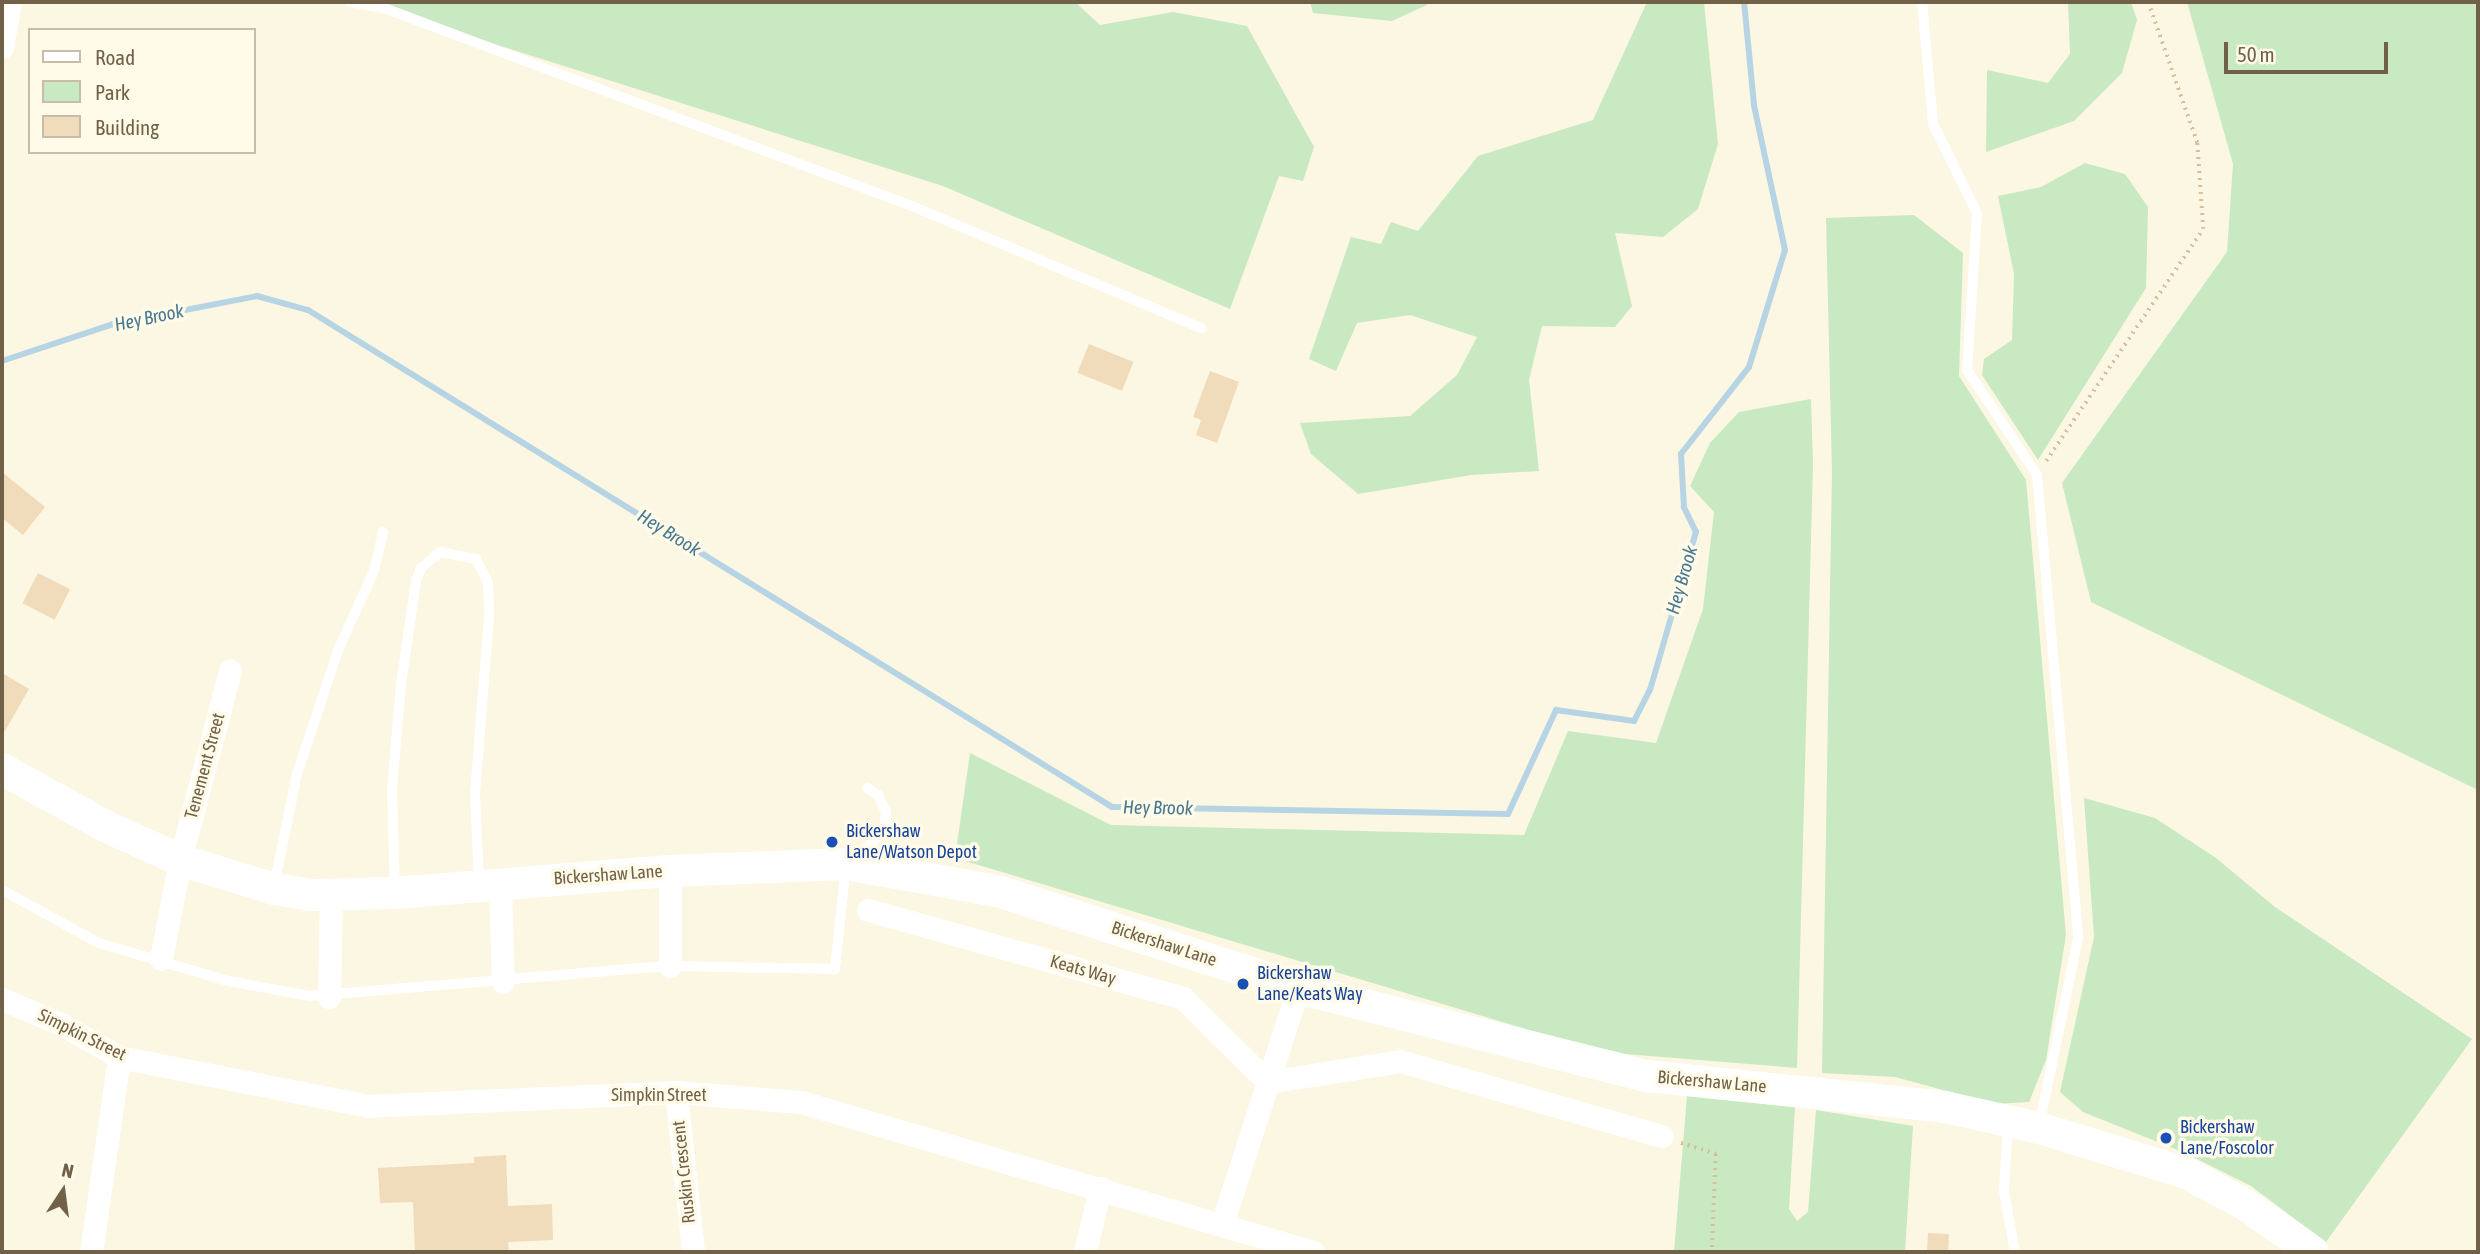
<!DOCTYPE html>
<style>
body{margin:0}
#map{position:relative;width:2480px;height:1254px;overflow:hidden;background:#fcf7e2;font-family:"Asap Condensed",sans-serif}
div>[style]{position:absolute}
.green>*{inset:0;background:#c8e9c1}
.stream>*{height:6px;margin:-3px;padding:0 3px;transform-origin:3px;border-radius:3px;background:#b7d4e4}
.building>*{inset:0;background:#f0dbba;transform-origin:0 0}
.path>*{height:3.5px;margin-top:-1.75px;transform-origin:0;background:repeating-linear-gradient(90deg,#d5bf9d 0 2px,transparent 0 7px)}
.lane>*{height:10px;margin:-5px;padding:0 5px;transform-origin:5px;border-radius:5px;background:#fff}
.street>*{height:23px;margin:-11.5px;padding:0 11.5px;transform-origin:11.5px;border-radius:11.5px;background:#fff}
.secondary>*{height:32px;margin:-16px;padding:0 16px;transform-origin:16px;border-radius:16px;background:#fff}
.dots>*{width:19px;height:19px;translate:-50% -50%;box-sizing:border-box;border:4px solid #fffbe8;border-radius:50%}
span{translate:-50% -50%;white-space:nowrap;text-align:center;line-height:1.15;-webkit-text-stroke:7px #fffbe8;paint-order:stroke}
.street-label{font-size:18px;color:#726149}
.transit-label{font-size:18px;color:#164399}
.left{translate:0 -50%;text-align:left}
.water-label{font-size:19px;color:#497893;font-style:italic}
.frame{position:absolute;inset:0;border:4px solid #726149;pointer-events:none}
.legend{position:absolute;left:28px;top:28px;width:228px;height:126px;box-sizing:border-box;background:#fffbe8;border:2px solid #c7bda8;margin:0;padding:9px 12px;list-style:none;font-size:21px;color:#726149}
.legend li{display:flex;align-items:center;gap:14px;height:35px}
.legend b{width:35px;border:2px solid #c7bda8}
.north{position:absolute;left:28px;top:1156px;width:70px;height:70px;-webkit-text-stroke:5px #fffbe8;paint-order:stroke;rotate:13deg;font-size:19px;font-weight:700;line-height:28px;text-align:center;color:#726149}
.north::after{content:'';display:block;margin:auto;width:24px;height:32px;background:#726149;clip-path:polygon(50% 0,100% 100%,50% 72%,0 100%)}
.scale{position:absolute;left:2224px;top:42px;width:164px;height:32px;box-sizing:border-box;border:4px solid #726149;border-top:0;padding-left:9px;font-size:21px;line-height:24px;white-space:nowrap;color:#726149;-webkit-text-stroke:5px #fffbe8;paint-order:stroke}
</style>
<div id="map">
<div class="green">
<i style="clip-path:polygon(336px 2px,1075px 2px,1100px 25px,1173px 12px,1247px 26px,1314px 147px,1303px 181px,1279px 176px,1230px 309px,943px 186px,406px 16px)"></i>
<i style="clip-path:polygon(1310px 2px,1426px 2px,1427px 5px,1392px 21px,1313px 13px)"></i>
<i style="clip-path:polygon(1647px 2px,1704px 2px,1718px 144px,1698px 209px,1663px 237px,1615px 233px,1632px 306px,1615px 327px,1542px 326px,1529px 380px,1539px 471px,1471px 475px,1358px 494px,1311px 454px,1300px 423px,1410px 416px,1457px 375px,1477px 337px,1410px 315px,1357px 323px,1336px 371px,1309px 359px,1351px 237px,1381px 244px,1391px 222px,1418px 231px,1478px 156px,1593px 120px)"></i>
<i style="clip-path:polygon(2068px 2px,2131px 2px,2137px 20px,2122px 73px,2074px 121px,1986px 152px,1987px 70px,2048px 83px,2070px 54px)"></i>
<i style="clip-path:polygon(2187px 2px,2478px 2px,2478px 790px,2091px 602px,2062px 483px,2227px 252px,2233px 164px)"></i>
<i style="clip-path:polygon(2085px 163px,2125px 174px,2148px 207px,2146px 288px,2038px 460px,1982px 375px,1984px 359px,2012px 340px,2014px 274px,1998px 196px,2041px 187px)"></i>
<i style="clip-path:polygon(1914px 215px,1963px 253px,1959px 376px,2026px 480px,2066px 935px,2046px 1060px,2029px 1102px,1995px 1104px,1895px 1077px,1822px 1073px,1832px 472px,1826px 218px)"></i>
<i style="clip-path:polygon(1811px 399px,1813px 464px,1797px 1068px,1625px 1054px,1546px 1035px,955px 858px,970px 753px,1111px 825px,1524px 835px,1568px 731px,1656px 743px,1703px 609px,1714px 512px,1690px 486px,1710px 443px,1739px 412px)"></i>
<i style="clip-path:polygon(2084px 798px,2155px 818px,2216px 858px,2275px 907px,2472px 1039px,2326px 1242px,2251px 1186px,2185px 1153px,2083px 1112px,2060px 1092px,2094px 937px)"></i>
<i style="clip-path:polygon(1687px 1096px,1795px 1107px,1789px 1209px,1797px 1221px,1808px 1212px,1816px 1110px,1913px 1126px,1905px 1252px,1674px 1252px)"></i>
</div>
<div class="stream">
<i style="left:2px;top:361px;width:117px;rotate:-18.4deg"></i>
<i style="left:113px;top:324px;width:147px;rotate:-11deg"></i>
<i style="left:257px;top:296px;width:53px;rotate:15.4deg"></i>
<i style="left:308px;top:310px;width:945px;rotate:31.72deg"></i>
<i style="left:1112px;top:807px;width:396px;rotate:1deg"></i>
<i style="left:1508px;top:814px;width:115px;rotate:-65.2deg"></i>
<i style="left:1556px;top:710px;width:79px;rotate:8deg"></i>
<i style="left:1634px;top:721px;width:35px;rotate:-63deg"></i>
<i style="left:1650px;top:690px;width:165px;rotate:-73.8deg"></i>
<i style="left:1696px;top:532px;width:28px;rotate:-116deg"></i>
<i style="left:1684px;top:507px;width:53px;rotate:-93.2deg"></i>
<i style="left:1681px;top:454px;width:110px;rotate:-52deg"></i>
<i style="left:1749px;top:367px;width:122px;rotate:-72.9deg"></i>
<i style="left:1785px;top:250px;width:148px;rotate:-102.1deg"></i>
<i style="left:1754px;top:105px;width:103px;rotate:-95.5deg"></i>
</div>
<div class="building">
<i style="left:1089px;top:344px;width:48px;height:31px;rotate:22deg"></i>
<i style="clip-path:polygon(1210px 371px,1239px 382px,1217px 443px,1196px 435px,1201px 420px,1193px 417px)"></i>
<i style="clip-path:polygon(2px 472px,45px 507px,23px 535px,2px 518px)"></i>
<i style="left:38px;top:573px;width:36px;height:34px;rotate:27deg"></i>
<i style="clip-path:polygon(2px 673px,29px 689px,2px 736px)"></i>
<i style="clip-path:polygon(506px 1155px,508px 1206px,552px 1204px,553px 1240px,508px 1242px,509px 1252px,415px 1252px,413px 1202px,380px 1203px,378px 1168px,474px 1163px,474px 1157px)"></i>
<i style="left:1928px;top:1233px;width:21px;height:19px;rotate:3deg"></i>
</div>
<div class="path">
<i style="left:2046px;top:461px;width:280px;rotate:-55.9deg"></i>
<i style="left:2203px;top:229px;width:86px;rotate:-94deg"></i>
<i style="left:2197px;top:143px;width:149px;rotate:-109.2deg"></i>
<i style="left:1681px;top:1143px;width:37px;rotate:17deg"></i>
<i style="left:1716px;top:1154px;width:98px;rotate:92.3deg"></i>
</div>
<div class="lane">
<i style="left:350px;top:2px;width:35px;rotate:10deg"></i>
<i style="left:384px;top:8px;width:564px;rotate:20.56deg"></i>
<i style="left:912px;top:206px;width:314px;rotate:22.9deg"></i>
<i style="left:1922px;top:2px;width:122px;rotate:84.8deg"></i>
<i style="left:1933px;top:124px;width:99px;rotate:63.7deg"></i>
<i style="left:1977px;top:213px;width:157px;rotate:93.6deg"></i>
<i style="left:1967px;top:370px;width:126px;rotate:56.3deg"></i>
<i style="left:2037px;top:475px;width:465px;rotate:84.9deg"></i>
<i style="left:2078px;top:938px;width:192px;rotate:101.7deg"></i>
<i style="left:274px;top:886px;width:114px;rotate:-78.4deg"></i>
<i style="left:297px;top:774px;width:133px;rotate:-71.6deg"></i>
<i style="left:339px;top:648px;width:85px;rotate:-65.6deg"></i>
<i style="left:374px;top:571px;width:40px;rotate:-77deg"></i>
<i style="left:2px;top:890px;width:111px;rotate:28.7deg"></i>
<i style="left:99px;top:943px;width:134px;rotate:16.4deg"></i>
<i style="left:228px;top:981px;width:83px;rotate:10.4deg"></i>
<i style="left:310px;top:996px;width:361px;rotate:-4.8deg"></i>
<i style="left:670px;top:966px;width:165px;rotate:1deg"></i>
<i style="left:835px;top:969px;width:106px;rotate:-84deg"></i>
<i style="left:846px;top:864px;width:50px;rotate:-40.1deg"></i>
<i style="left:884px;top:832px;width:20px;rotate:-84deg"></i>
<i style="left:886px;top:812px;width:19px;rotate:-115deg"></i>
<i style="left:878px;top:795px;width:13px;rotate:-148deg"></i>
<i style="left:395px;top:892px;width:103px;rotate:-91.7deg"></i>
<i style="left:392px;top:789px;width:105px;rotate:-85.1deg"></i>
<i style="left:401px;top:684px;width:104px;rotate:-81.7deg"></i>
<i style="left:416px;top:581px;width:14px;rotate:-69deg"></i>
<i style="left:421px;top:568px;width:25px;rotate:-40deg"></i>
<i style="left:440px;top:552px;width:37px;rotate:11deg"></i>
<i style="left:476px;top:559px;width:27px;rotate:63deg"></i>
<i style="left:488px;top:583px;width:33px;rotate:88deg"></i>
<i style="left:489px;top:616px;width:177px;rotate:94.5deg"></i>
<i style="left:475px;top:792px;width:90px;rotate:87.5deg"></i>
<i style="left:2008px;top:1123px;width:68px;rotate:93.4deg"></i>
<i style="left:2004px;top:1191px;width:62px;rotate:79.8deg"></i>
</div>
<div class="street">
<i style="left:2px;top:47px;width:46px;rotate:-79.9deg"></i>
<i style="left:670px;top:871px;width:95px;rotate:90deg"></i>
<i style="left:500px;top:883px;width:99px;rotate:88.3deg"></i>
<i style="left:868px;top:910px;width:327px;rotate:15.6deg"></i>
<i style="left:1183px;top:998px;width:120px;rotate:44.7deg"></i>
<i style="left:1268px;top:1082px;width:134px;rotate:-9deg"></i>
<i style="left:1400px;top:1061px;width:272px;rotate:16deg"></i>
<i style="left:161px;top:959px;width:101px;rotate:-79.1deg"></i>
<i style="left:180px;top:860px;width:196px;rotate:-75.2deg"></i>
<i style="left:329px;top:997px;width:101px;rotate:-88.9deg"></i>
<i style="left:2px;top:999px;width:64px;rotate:23deg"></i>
<i style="left:61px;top:1024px;width:67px;rotate:29.6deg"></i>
<i style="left:119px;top:1057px;width:254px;rotate:11.1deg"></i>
<i style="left:368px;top:1106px;width:308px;rotate:-2.6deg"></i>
<i style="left:676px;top:1092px;width:125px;rotate:4.6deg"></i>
<i style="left:801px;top:1102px;width:534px;rotate:16.33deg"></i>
<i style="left:676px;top:1092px;width:161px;rotate:83.9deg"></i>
<i style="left:1222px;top:1224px;width:248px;rotate:-72.1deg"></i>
<i style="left:91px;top:1252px;width:197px;rotate:-81.8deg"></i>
<i style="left:1085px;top:1252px;width:66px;rotate:-76.8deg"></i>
</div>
<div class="secondary">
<i style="left:2px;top:769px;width:120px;rotate:28.9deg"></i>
<i style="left:107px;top:827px;width:80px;rotate:24.3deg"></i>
<i style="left:180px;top:860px;width:98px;rotate:17.1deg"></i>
<i style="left:274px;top:889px;width:36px;rotate:9deg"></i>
<i style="left:310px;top:895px;width:85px;rotate:-1.3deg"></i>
<i style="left:395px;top:893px;width:276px;rotate:-4.6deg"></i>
<i style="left:670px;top:871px;width:176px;rotate:-2.3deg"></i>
<i style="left:846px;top:864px;width:158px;rotate:10.2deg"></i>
<i style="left:1001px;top:892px;width:312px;rotate:17.9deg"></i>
<i style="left:1298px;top:988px;width:360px;rotate:14.2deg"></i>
<i style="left:1647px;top:1076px;width:300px;rotate:5.9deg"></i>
<i style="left:1945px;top:1107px;width:96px;rotate:12.6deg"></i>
<i style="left:2039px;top:1128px;width:154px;rotate:17deg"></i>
<i style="left:2186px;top:1173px;width:64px;rotate:27.8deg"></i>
<i style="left:2243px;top:1203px;width:85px;rotate:35deg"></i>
</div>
<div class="dots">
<i style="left:832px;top:842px;background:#1a4fb4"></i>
<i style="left:1243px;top:984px;background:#1a4fb4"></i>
<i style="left:2166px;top:1138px;background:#1a4fb4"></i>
</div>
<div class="street-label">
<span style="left:205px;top:766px;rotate:-75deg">Tenement Street</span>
<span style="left:608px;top:875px;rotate:-4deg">Bickershaw Lane</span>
<span style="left:1164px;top:944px;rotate:18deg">Bickershaw Lane</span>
<span style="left:1083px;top:970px;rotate:16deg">Keats Way</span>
<span style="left:82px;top:1035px;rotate:26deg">Simpkin Street</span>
<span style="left:1712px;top:1082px;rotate:5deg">Bickershaw Lane</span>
<span style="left:659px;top:1095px">Simpkin Street</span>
<span style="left:684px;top:1172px;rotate:-96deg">Ruskin Crescent</span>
</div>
<div class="transit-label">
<span class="left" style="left:846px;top:842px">Bickershaw<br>Lane/Watson Depot</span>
<span class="left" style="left:1257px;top:984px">Bickershaw<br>Lane/Keats Way</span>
<span class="left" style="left:2180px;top:1138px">Bickershaw<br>Lane/Foscolor</span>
</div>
<div class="water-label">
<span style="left:149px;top:318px;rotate:-12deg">Hey Brook</span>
<span style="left:669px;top:533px;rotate:32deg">Hey Brook</span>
<span style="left:1682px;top:580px;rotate:-74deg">Hey Brook</span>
<span style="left:1158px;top:808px;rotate:1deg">Hey Brook</span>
</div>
<div class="frame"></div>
<ul class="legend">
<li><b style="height:9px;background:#fff"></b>Road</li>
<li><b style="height:19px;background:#c8e9c1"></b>Park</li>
<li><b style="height:19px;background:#f0dbba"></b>Building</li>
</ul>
<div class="north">N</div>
<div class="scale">50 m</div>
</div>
